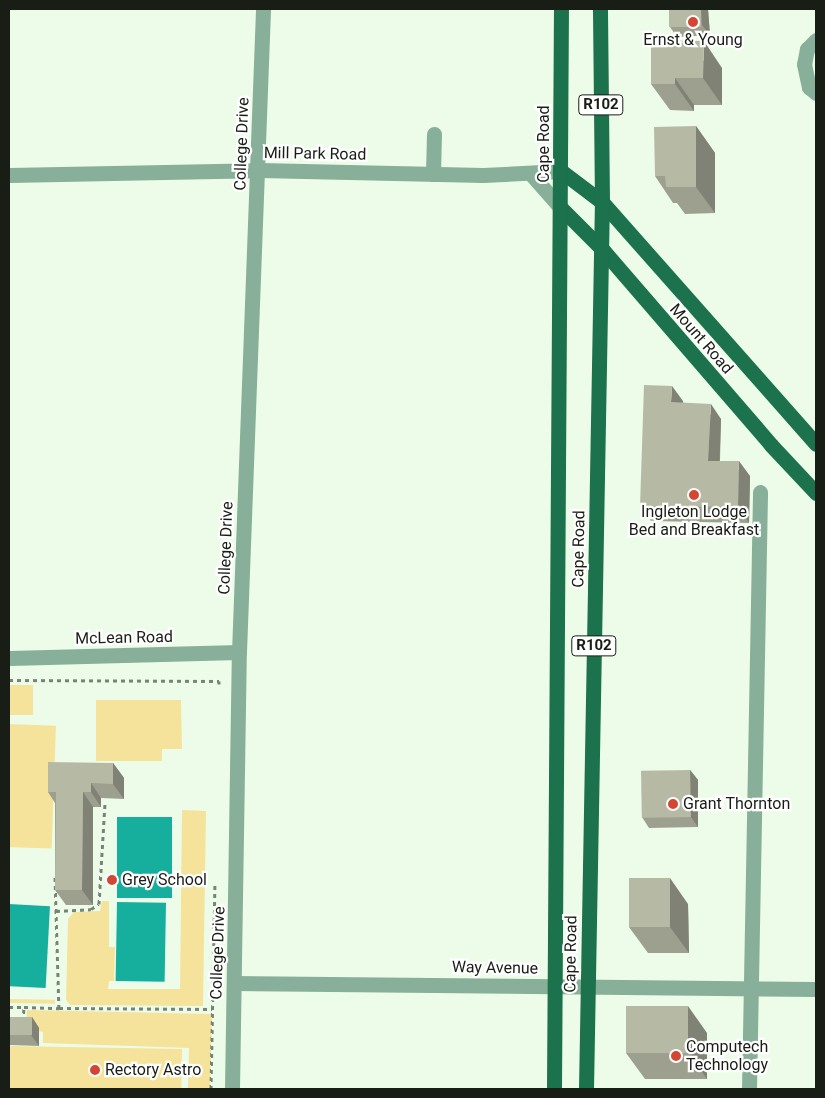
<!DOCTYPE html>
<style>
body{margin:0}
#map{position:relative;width:825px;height:1098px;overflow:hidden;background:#edfce9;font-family:Roboto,sans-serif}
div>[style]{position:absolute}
.green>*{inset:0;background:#f6e39b;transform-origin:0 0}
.water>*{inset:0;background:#16af9d;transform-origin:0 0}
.path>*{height:3px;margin-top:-1.5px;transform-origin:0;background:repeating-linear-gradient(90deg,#798276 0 4px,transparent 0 8px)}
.minor>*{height:15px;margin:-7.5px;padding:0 7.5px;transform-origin:7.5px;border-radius:7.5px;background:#88af99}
.major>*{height:15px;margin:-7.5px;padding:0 7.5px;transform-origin:7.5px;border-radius:7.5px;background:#1b724d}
.wall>*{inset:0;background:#9da08e}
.shaded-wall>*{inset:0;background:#7f8274}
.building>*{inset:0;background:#b6baa5;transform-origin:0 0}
.dots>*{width:14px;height:14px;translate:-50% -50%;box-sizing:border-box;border:2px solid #fff;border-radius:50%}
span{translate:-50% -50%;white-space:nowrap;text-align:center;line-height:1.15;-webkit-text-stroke:4.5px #fff;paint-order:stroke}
.shield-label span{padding:1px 4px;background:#fff;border:1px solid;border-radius:4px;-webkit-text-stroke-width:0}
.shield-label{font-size:15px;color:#181d16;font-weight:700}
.poi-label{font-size:16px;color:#181d16}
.left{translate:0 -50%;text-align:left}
.street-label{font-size:16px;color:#181d16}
.frame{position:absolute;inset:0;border:10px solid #181d16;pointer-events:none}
</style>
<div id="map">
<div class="green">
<i style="left:9px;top:685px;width:24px;height:30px"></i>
<i style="clip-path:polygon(96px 700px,181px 700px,182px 749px,162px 749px,162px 761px,96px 761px)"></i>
<i style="left:9px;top:724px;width:47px;height:123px;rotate:2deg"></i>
<i style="clip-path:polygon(182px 810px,206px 811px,203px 1006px,70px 1005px,66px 1000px,68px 919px,74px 912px,100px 911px,102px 901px,109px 901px,109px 947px,115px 947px,114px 981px,109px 981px,108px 989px,180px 989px)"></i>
<i style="left:9px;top:999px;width:46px;height:4px;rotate:1deg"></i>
<i style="clip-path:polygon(27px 1010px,212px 1014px,210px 1089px,188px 1089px,189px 1048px,43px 1043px,43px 1032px,26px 1028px)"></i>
<i style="left:9px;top:1046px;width:173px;height:43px;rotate:1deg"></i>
</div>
<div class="water">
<i style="left:117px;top:817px;width:55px;height:81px"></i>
<i style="left:117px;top:902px;width:49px;height:79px;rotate:1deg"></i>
<i style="left:9px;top:904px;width:41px;height:82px;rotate:3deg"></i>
</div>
<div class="path">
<i style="left:9px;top:680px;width:210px;rotate:0.3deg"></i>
<i style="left:219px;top:681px;width:3px;rotate:90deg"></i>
<i style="left:55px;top:877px;width:131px;rotate:88.3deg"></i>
<i style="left:59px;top:1008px;width:153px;rotate:0.4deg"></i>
<i style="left:56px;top:911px;width:35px;rotate:-3deg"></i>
<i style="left:91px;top:909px;width:9px;rotate:-32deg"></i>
<i style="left:99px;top:904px;width:101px;rotate:-86.6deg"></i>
<i style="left:9px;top:1007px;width:15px"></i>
<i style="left:23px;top:1021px;width:14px;rotate:-86deg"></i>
<i style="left:24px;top:1007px;width:35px;rotate:2deg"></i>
<i style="left:211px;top:1089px;width:204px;rotate:-88.9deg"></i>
</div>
<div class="minor">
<i style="left:816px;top:40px;width:13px;rotate:135deg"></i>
<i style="left:807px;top:49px;width:15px;rotate:101deg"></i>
<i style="left:804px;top:64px;width:24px;rotate:78deg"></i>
<i style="left:809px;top:87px;width:9px;rotate:41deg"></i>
<i style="left:433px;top:174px;width:40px;rotate:-88.6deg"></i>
<i style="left:531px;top:174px;width:44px;rotate:48.7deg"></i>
<i style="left:9px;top:175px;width:250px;rotate:-1.1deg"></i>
<i style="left:259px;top:170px;width:224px;rotate:1.3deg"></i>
<i style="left:483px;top:175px;width:78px;rotate:-2.9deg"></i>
<i style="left:9px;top:658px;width:230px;rotate:-1.5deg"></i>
<i style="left:234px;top:983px;width:582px;rotate:0.59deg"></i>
<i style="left:232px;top:1089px;width:437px;rotate:-89.1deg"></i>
<i style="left:239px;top:652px;width:643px;rotate:-87.86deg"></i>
<i style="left:749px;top:1089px;width:597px;rotate:-88.94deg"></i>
</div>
<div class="major">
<i style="left:561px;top:171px;width:51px;rotate:37.1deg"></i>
<i style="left:602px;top:202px;width:323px;rotate:48.5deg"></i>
<i style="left:560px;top:207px;width:59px;rotate:45deg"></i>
<i style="left:602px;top:249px;width:259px;rotate:49.2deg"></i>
<i style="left:771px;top:445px;width:66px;rotate:46.8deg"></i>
<i style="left:554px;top:1089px;width:1080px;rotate:-89.63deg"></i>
<i style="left:586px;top:1089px;width:887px;rotate:-88.97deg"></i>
<i style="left:602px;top:202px;width:193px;rotate:-90.6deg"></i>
</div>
<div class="wall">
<i style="clip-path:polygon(669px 9px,708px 9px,710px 35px,677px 37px,670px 27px)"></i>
<i style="clip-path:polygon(651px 40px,722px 68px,722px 105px,694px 105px,694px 111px,670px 110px,651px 84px)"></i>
<i style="clip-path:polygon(696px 126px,715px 153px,715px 213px,685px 214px,677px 203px,673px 203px,655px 176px)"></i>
<i style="clip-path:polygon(683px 401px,682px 402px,721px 419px,720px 461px,750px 476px,749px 523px,651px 521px,640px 506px)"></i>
<i style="clip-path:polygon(113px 763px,124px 778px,124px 799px,101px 798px,101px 807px,93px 807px,93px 905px,66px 905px,55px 890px,55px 803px,48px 792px)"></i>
<i style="clip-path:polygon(690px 770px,698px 780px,698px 827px,649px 828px,642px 817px)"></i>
<i style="clip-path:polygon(688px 904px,689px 953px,648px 953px,629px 927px)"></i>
<i style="clip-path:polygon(9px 1017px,32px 1017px,39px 1028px,39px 1046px,9px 1045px)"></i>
<i style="clip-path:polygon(707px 1033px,707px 1079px,645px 1079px,626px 1053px)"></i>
</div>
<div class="shaded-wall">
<i style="clip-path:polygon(701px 9px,708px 9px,710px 35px,702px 25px)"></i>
<i style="clip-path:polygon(704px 41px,722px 68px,722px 105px,703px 78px)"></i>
<i style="clip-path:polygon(675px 78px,694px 105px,694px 111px,675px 84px)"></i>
<i style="clip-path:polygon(696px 126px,715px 153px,715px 213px,696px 187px)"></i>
<i style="clip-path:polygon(672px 386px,683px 401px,682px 417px,671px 402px)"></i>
<i style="clip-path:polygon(711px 404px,721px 419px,719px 476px,708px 461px)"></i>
<i style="clip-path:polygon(739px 461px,750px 476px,749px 523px,738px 507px)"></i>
<i style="clip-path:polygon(113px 763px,124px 778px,124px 799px,113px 784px)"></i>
<i style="clip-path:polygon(690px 770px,698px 780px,698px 827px,691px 817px)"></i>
<i style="clip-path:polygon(91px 783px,101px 798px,101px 807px,91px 792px)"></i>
<i style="clip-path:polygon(83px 792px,93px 807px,93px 905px,82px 890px)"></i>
<i style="clip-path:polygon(670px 878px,688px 904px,689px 953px,670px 927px)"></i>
<i style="clip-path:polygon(688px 1006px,707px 1033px,707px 1079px,688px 1052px)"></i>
<i style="clip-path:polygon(32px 1017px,39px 1028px,39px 1046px,31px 1035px)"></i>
</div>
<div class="building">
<i style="left:669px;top:9px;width:32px;height:18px"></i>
<i style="clip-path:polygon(651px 40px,704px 41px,703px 78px,675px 78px,675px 84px,651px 84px)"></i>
<i style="clip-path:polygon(696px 126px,696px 187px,666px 187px,665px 176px,655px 176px,654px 127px)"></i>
<i style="clip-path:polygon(644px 385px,672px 386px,671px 402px,711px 404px,708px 461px,739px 461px,738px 507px,640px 506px)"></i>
<i style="clip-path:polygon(48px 762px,113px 763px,113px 784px,91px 783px,91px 792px,83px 792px,82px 890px,55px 890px,56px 792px,48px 792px)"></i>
<i style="left:690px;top:770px;width:47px;height:49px;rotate:89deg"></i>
<i style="left:629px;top:878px;width:41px;height:49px"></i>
<i style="left:626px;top:1006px;width:62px;height:47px"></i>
<i style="left:9px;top:1017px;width:23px;height:18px"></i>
</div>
<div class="dots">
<i style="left:693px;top:22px;background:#d34633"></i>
<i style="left:694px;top:495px;background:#d34633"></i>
<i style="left:673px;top:804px;background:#d34633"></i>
<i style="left:112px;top:880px;background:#d34633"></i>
<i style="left:676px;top:1056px;background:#d34633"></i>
<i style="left:95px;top:1070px;background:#d34633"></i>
</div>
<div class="shield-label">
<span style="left:601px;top:105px">R102</span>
<span style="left:594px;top:646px">R102</span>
</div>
<div class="poi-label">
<span style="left:693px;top:40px">Ernst &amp; Young</span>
<span style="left:694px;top:521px">Ingleton Lodge<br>Bed and Breakfast</span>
<span class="left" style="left:683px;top:804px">Grant Thornton</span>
<span class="left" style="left:122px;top:880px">Grey School</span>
<span class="left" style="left:686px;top:1056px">Computech<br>Technology</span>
<span class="left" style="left:105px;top:1070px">Rectory Astro</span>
</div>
<div class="street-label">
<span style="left:242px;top:144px;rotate:-88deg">College Drive</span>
<span style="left:544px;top:144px;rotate:-90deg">Cape Road</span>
<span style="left:315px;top:154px;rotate:1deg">Mill Park Road</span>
<span style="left:701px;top:339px;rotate:49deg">Mount Road</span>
<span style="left:226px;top:548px;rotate:-88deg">College Drive</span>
<span style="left:579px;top:549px;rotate:-89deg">Cape Road</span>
<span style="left:124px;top:638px;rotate:-1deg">McLean Road</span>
<span style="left:218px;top:953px;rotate:-88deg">College Drive</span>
<span style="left:571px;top:954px;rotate:-89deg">Cape Road</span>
<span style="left:495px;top:968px;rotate:1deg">Way Avenue</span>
</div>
<div class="frame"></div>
</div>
